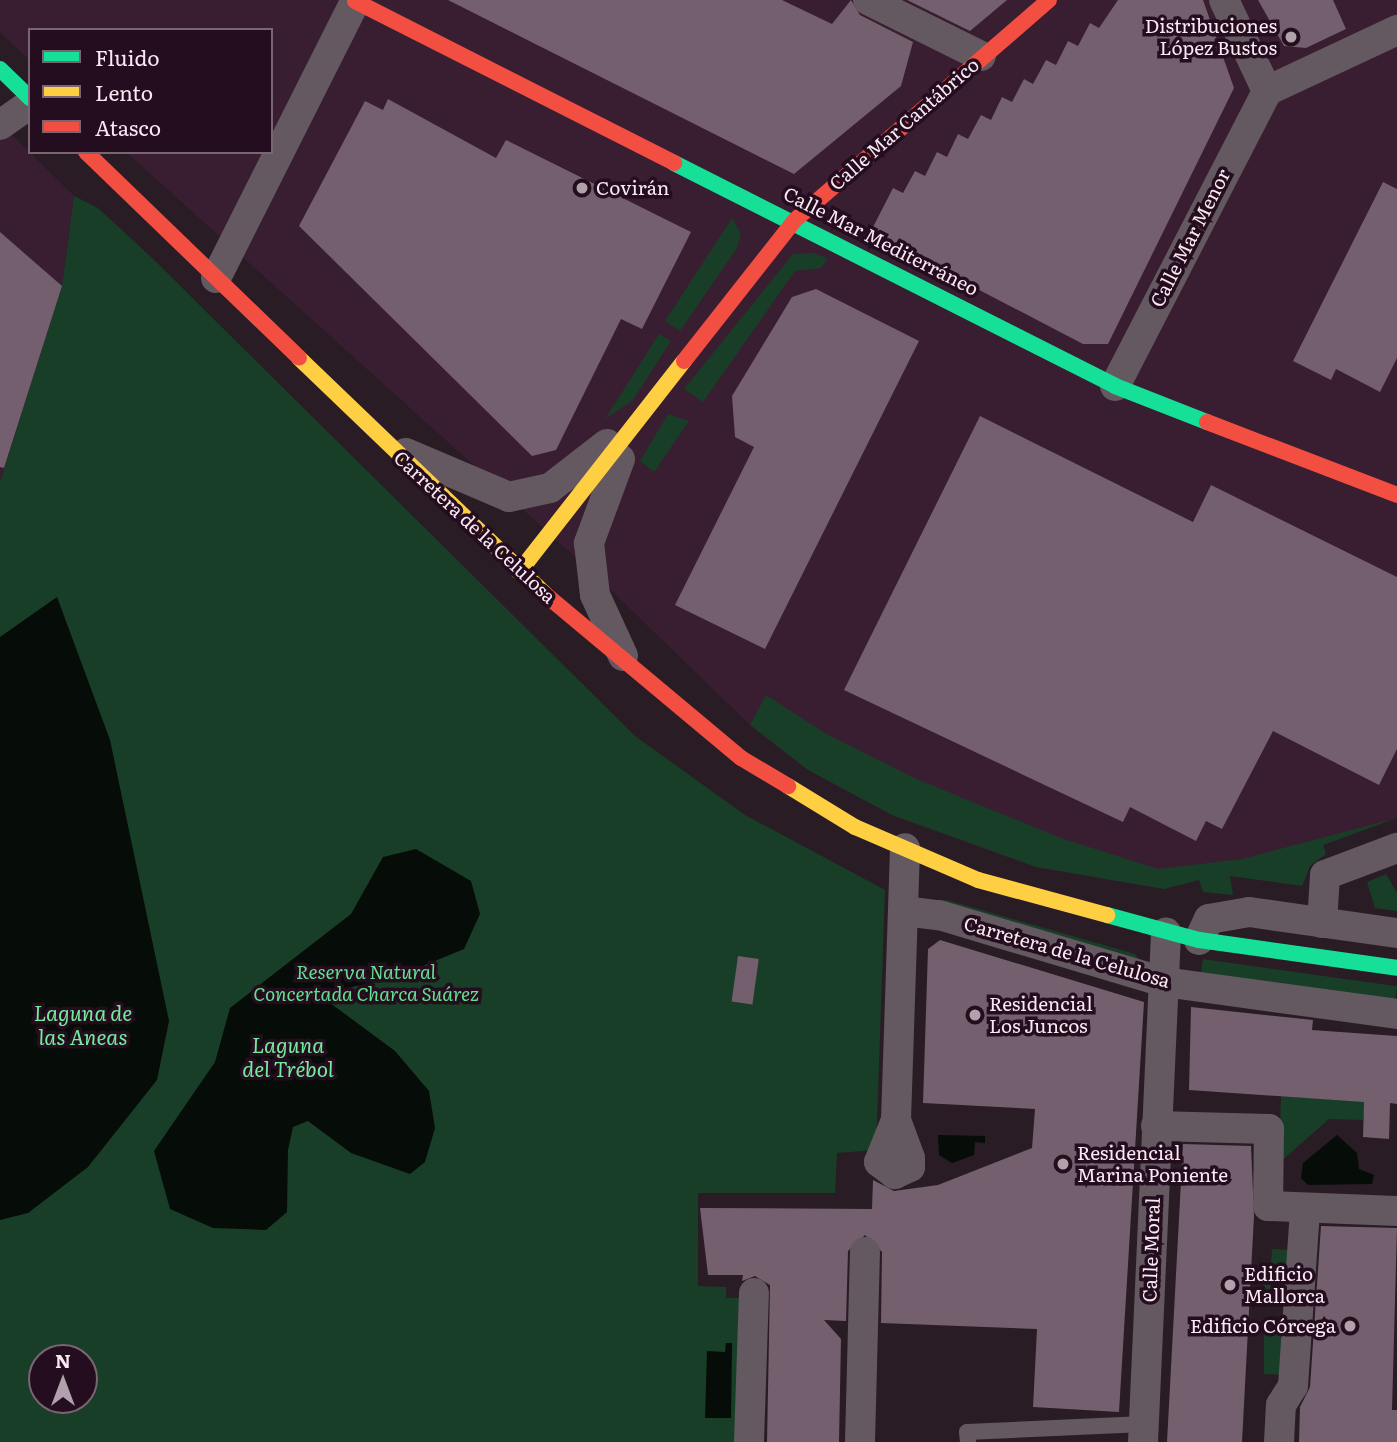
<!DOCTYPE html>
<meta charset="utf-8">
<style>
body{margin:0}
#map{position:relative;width:1397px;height:1442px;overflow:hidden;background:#291c25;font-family:Literata,serif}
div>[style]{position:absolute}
.built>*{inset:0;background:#391d30}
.green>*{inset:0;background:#193e27;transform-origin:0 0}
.water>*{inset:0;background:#060c07}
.building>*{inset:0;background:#745f6e;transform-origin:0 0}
.lane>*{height:16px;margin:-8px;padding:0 8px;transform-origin:8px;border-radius:8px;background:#645960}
.street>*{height:30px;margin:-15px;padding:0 15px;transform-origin:15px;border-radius:15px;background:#645960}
.fast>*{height:16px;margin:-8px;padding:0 8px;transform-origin:8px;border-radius:8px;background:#16e098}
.slow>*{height:16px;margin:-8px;padding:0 8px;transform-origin:8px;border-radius:8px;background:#ffcf43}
.jam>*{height:16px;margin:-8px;padding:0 8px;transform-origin:8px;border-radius:8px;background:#f24e42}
.dots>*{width:19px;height:19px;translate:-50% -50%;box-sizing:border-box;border:4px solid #240d1e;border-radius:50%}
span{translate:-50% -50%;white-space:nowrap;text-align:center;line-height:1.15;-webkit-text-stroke:7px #240d1e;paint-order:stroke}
.poi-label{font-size:19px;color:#fae8f3}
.right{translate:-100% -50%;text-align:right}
.left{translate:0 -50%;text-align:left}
.street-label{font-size:19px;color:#fae8f3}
.park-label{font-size:19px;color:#64df90;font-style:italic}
.water-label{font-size:21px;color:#73ed9d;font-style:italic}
.legend{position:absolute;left:28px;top:28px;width:245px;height:126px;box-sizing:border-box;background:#240d1e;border:2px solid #7a6573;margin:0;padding:9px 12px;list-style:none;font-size:21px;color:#fae8f3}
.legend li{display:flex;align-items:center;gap:14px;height:35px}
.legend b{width:35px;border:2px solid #7a6573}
.north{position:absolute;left:28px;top:1344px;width:70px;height:70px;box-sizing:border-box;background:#240d1e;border:2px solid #7a6573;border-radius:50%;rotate:0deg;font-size:19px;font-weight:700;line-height:28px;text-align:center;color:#fae8f3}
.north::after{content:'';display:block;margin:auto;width:24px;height:32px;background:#b1a1ab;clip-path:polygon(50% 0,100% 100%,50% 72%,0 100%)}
</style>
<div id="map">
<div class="built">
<i style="clip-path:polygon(0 0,1397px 0,1397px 818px,1164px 889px,1036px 867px,892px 815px,808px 770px,750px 725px,591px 571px,126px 152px,271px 152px,271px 30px,30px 30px,30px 61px,0 32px)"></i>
<i style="clip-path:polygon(0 123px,74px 196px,62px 286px,0 482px)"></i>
</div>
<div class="green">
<i style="clip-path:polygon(evenodd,74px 196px,98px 208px,150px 256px,635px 736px,745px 815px,885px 890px,876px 1150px,837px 1153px,835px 1193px,698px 1193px,698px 1286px,726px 1287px,726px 1298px,744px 1298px,739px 1442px,0 1442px,0 482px,62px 286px,74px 196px,42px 1358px,84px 1358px,84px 1400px,42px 1400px,42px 1358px)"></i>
<i style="clip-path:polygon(732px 218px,741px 234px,737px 248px,680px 331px,665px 321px)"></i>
<i style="clip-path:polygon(814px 253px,828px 259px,821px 268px,795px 271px,703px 402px,684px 389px,793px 254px)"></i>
<i style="clip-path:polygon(659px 334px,671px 341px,633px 400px,605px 419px)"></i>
<i style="clip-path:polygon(668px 414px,689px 421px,654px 472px,640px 461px)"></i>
<i style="clip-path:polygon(766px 695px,825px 733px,919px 780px,1061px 838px,1158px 869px,1242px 859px,1397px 818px,1323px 845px,1326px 854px,1310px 866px,1302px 886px,1230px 876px,1233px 895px,1203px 892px,1199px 880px,1164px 889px,1036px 867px,892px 815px,808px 770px,750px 725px)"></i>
<i style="clip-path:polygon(1386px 874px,1397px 893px,1397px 911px,1375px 908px,1367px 882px)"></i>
<i style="clip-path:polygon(947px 900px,1135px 954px,1140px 961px,936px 901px)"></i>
<i style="left:1203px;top:959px;width:196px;height:15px;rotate:8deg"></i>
<i style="clip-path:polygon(1281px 1096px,1389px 1103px,1389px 1112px,1364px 1111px,1363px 1120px,1329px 1119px,1279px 1163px)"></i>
<i style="clip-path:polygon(1272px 1249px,1292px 1250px,1287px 1288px,1266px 1289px,1262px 1282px,1270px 1277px)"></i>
<i style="clip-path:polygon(1264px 1333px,1290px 1334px,1285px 1375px,1264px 1374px)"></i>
</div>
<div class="water">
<i style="clip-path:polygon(57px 597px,110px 740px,169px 1021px,157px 1080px,88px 1167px,28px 1213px,0 1220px,0 637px)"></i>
<i style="clip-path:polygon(416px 849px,471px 881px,480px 914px,464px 949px,391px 979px,318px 994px,395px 1051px,429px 1091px,435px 1128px,425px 1162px,410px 1174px,351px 1153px,308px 1121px,293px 1127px,288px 1150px,287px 1212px,266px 1230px,213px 1228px,170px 1209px,154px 1151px,215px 1062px,230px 1008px,351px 914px,383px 857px)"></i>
<i style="clip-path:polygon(938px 1135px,985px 1136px,985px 1143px,975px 1142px,974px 1155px,952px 1163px,939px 1155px)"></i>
<i style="clip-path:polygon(1337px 1135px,1357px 1153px,1359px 1169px,1374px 1175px,1372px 1184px,1308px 1185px,1301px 1178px,1303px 1163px)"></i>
<i style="clip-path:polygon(726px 1343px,732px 1343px,731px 1418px,705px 1418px,707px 1351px,725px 1352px)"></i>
</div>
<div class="building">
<i style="clip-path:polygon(448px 0,782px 0,832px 24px,851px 0,860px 15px,913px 42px,901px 86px,794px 174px)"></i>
<i style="clip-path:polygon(907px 0,1007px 0,970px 31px)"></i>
<i style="clip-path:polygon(1118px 0,1203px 0,1234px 88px,1108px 344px,1083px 344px,870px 233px,893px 188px,903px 193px,915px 171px,925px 176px,937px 152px,947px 157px,958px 134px,968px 139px,981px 115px,991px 120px,1002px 97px,1012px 102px,1024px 79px,1033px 84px,1046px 60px,1056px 65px,1068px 41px,1078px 46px,1090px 23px,1099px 28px)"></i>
<i style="clip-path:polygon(1258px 0,1333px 0,1346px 29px,1306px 48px,1284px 46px)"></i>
<i style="clip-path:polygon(388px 99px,496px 158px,506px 140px,691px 232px,642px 329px,621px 319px,556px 450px,532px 456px,299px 226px,365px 101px,383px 110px)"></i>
<i style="clip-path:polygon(1383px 182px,1397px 189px,1397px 358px,1380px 392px,1336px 369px,1331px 380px,1293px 361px)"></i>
<i style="clip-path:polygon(0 232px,62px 286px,4px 468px,0 467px)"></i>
<i style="clip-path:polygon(816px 289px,919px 341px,765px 649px,675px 605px,754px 447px,735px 437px,732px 396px,792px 297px)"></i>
<i style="clip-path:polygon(980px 416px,1193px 522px,1211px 485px,1397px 577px,1397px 749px,1379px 785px,1273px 731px,1222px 829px,1206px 821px,1196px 841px,1130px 807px,1123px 822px,844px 690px)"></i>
<i style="clip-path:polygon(940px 940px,1144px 1002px,1119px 1412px,1033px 1407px,1037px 1329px,881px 1323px,882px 1252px,865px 1235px,848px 1251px,846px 1321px,824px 1320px,841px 1339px,839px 1442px,767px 1442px,770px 1285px,755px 1276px,742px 1281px,743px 1275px,708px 1275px,700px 1208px,872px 1209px,873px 1180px,894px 1191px,938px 1185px,1032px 1148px,1035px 1109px,923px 1103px,928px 949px)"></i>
<i style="left:738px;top:956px;width:21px;height:46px;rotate:8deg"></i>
<i style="clip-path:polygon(1191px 1007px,1313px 1020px,1312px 1030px,1397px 1036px,1397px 1104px,1390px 1103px,1389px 1139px,1363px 1137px,1364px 1102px,1189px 1090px)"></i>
<i style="clip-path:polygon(1183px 1144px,1251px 1146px,1254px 1216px,1242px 1442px,1167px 1442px)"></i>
<i style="clip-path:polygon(1321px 1226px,1397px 1228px,1392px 1410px,1397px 1410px,1397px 1442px,1299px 1442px,1300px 1407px,1310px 1387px)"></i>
</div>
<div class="lane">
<i style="left:968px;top:1442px;width:10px;rotate:-96deg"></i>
<i style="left:967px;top:1432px;width:177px;rotate:-2.6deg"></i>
</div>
<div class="street">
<i style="left:868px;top:0;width:126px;rotate:26.4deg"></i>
<i style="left:1224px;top:0;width:101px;rotate:64.7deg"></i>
<i style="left:1267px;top:91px;width:144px;rotate:-25.1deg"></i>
<i style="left:0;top:125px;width:37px;rotate:-35deg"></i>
<i style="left:216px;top:278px;width:311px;rotate:-63.3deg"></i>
<i style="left:1115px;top:386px;width:332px;rotate:-62.7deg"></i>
<i style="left:406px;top:453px;width:112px;rotate:23.1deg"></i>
<i style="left:509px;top:497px;width:42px;rotate:-12.4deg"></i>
<i style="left:550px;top:488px;width:72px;rotate:-37.7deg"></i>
<i style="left:620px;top:459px;width:90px;rotate:110.3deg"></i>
<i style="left:589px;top:543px;width:52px;rotate:83.4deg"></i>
<i style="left:595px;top:595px;width:67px;rotate:65.3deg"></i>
<i style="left:904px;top:911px;width:35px;rotate:7deg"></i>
<i style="left:939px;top:915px;width:235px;rotate:16.6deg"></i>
<i style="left:1164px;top:982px;width:235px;rotate:7.8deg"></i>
<i style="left:1322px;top:923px;width:48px;rotate:-86.4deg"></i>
<i style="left:1325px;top:875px;width:77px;rotate:-20.6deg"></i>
<i style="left:1199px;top:940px;width:23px;rotate:-65deg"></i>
<i style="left:1209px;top:919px;width:41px;rotate:-9.9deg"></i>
<i style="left:1249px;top:912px;width:149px;rotate:8.1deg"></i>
<i style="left:896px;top:1120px;width:40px;rotate:69.8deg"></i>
<i style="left:910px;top:1158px;width:9px;rotate:90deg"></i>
<i style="left:910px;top:1167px;width:17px;rotate:155deg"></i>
<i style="left:895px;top:1174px;width:20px;rotate:-143deg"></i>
<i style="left:879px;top:1162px;width:45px;rotate:-68deg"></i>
<i style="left:896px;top:1120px;width:272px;rotate:-88.1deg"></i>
<i style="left:1156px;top:1126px;width:113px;rotate:1.5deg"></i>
<i style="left:1269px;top:1129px;width:77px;rotate:90.7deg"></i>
<i style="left:1268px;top:1206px;width:129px;rotate:2.2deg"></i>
<i style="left:749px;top:1442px;width:149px;rotate:-88.1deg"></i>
<i style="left:860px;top:1442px;width:190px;rotate:-88.5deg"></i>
<i style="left:1143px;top:1442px;width:510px;rotate:-87.41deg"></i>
<i style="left:1279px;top:1442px;width:37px;rotate:-87deg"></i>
<i style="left:1281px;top:1405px;width:22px;rotate:-58deg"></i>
<i style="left:1293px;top:1386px;width:178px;rotate:-86.1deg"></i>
</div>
<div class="fast">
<i style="left:0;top:69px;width:42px;rotate:44deg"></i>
<i style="left:674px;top:163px;width:494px;rotate:26.8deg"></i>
<i style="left:1115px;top:386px;width:99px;rotate:21.4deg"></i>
<i style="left:1107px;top:915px;width:95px;rotate:15.2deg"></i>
<i style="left:1199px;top:940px;width:200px;rotate:8deg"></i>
</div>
<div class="slow">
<i style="left:299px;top:358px;width:342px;rotate:43.8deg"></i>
<i style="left:519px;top:572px;width:268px;rotate:-52deg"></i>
<i style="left:788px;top:786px;width:79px;rotate:31.5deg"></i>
<i style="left:855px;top:827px;width:134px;rotate:23.3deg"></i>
<i style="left:978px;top:880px;width:134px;rotate:15.2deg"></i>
</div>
<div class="jam">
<i style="left:355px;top:1px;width:358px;rotate:26.9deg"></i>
<i style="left:86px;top:152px;width:296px;rotate:44deg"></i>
<i style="left:684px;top:361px;width:179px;rotate:-51.8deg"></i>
<i style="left:795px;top:220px;width:336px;rotate:-40.9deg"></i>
<i style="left:1207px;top:422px;width:204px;rotate:21deg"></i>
<i style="left:546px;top:595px;width:254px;rotate:39.9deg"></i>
<i style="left:741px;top:758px;width:55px;rotate:30.8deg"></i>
</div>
<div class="dots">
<i style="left:1291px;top:37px;background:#b1a1ab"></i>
<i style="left:582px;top:188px;background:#b1a1ab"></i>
<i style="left:975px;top:1015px;background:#b1a1ab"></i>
<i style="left:1063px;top:1164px;background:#b1a1ab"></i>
<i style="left:1230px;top:1285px;background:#b1a1ab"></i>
<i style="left:1350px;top:1326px;background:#b1a1ab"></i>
</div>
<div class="poi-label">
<span class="right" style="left:1277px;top:37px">Distribuciones<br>López Bustos</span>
<span class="left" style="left:596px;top:188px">Covirán</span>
<span class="left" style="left:989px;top:1015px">Residencial<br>Los Juncos</span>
<span class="left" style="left:1077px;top:1164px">Residencial<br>Marina Poniente</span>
<span class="left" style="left:1244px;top:1285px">Edificio<br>Mallorca</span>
<span class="right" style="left:1336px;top:1326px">Edificio Córcega</span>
</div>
<div class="street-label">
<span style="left:904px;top:124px;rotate:-41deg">Calle Mar Cantábrico</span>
<span style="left:1190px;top:238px;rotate:-63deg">Calle Mar Menor</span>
<span style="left:881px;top:241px;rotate:27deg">Calle Mar Mediterráneo</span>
<span style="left:475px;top:527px;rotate:43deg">Carretera de la Celulosa</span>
<span style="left:1067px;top:952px;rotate:16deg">Carretera de la Celulosa</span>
<span style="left:1151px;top:1250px;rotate:-88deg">Calle Moral</span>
</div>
<div class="park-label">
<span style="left:366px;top:983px">Reserva Natural<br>Concertada Charca Suárez</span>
</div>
<div class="water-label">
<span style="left:83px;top:1024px">Laguna de<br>las Aneas</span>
<span style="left:288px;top:1056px">Laguna<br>del Trébol</span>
</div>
<ul class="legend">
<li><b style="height:9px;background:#16e098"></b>Fluido</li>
<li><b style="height:9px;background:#ffcf43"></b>Lento</li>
<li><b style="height:9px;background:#f24e42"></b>Atasco</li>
</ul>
<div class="north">N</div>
</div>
